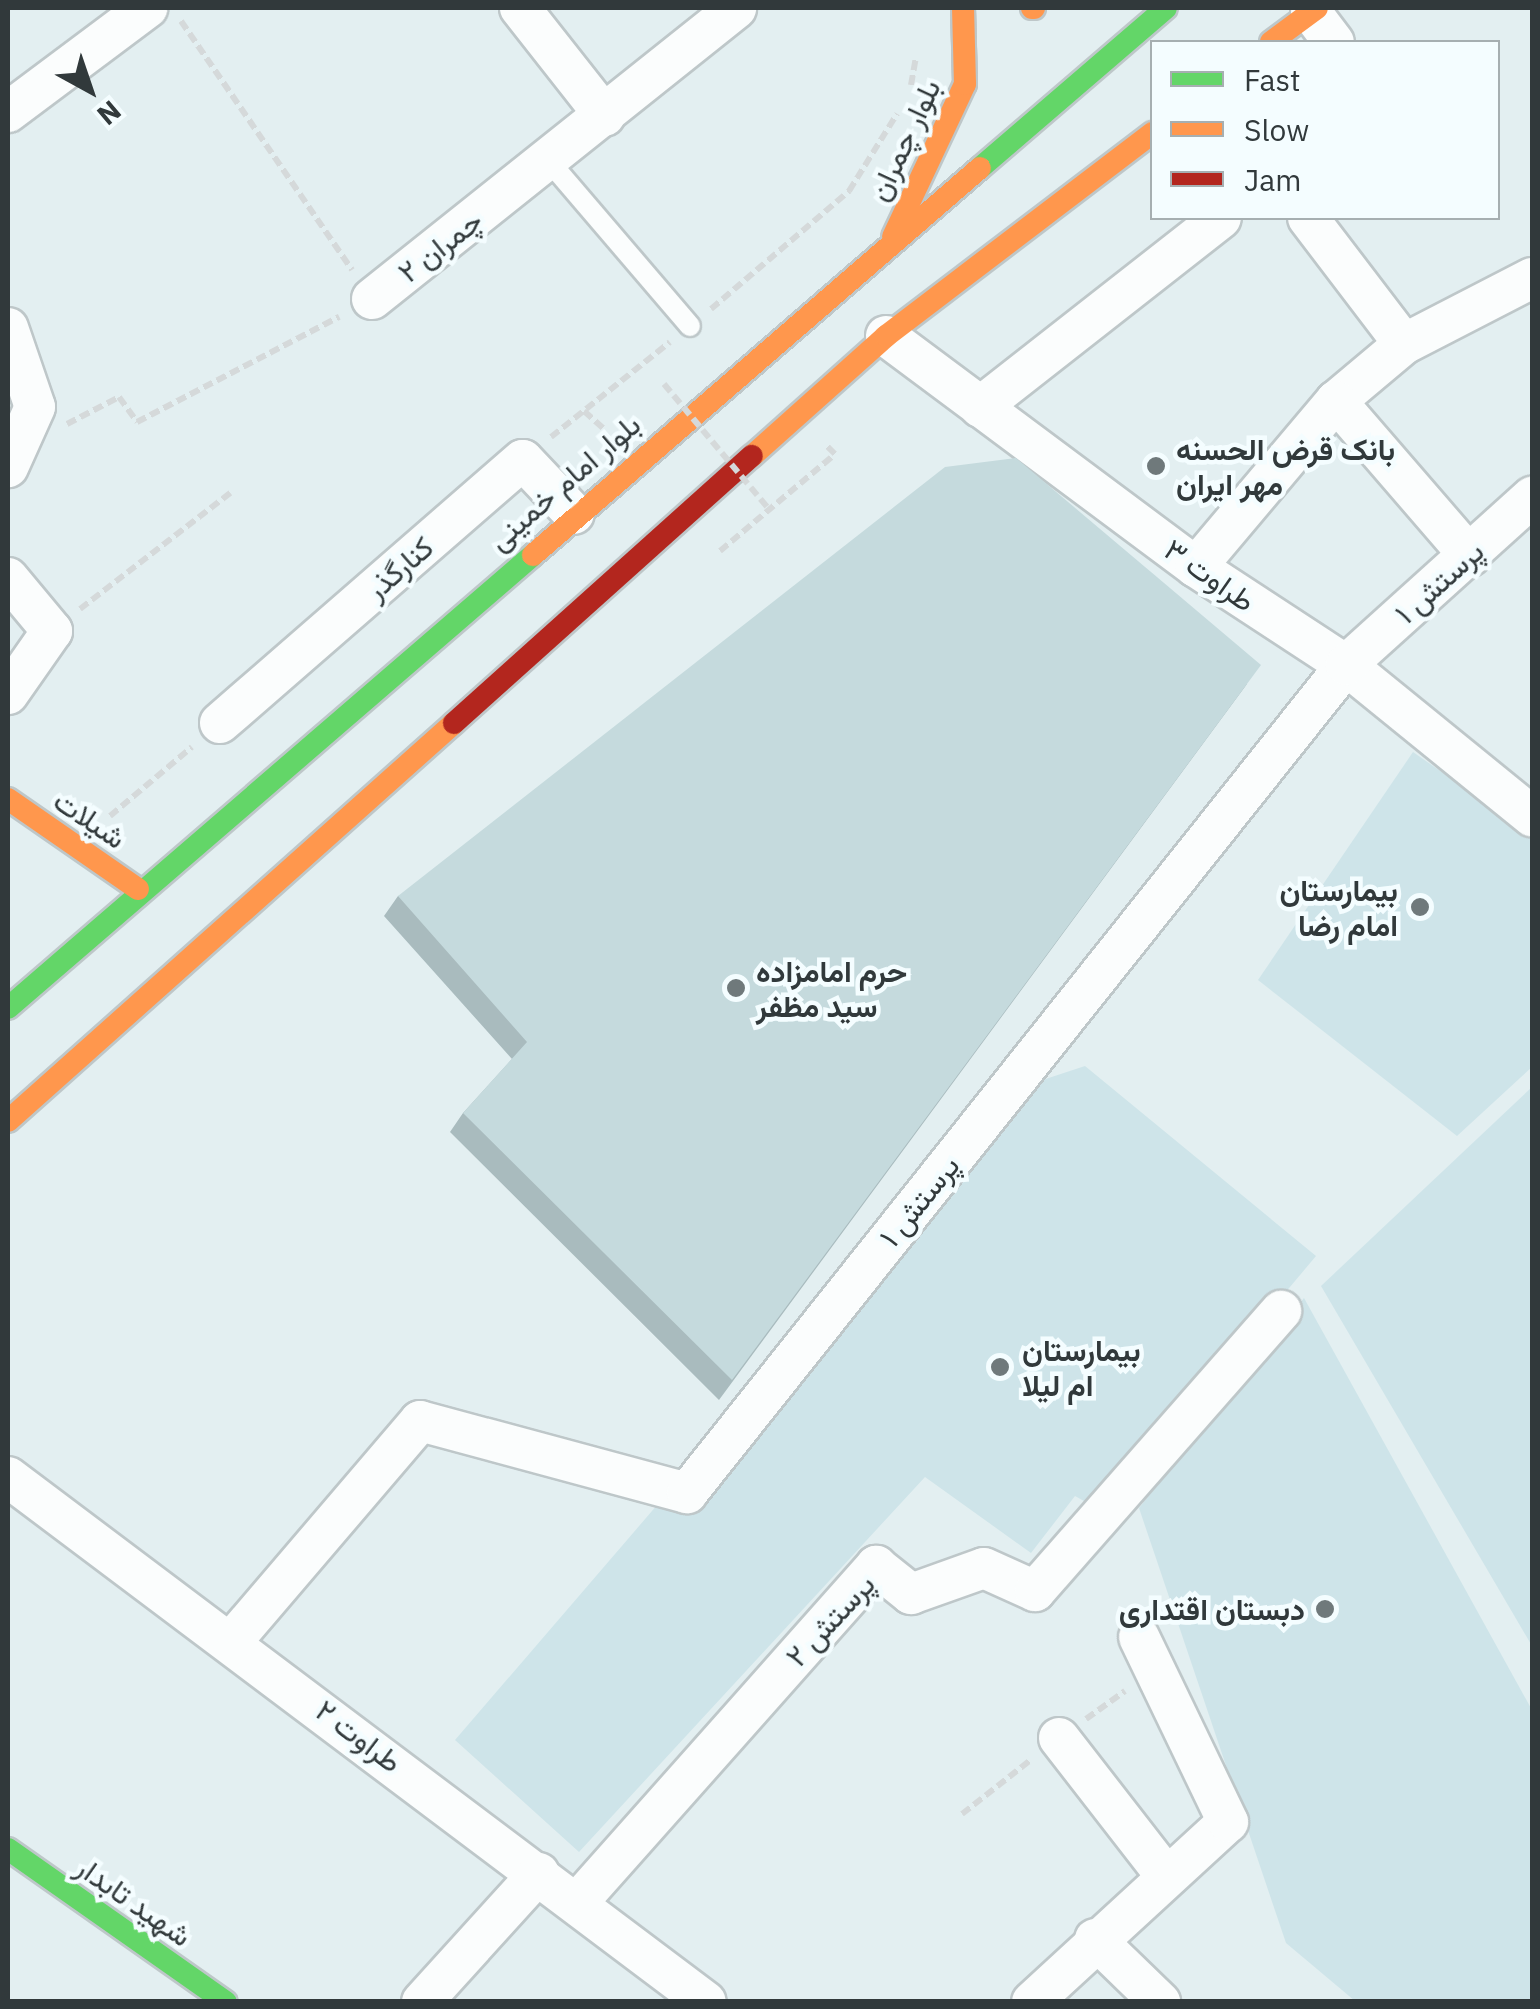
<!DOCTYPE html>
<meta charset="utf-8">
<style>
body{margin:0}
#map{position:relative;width:1540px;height:2009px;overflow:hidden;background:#e3eff1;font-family:"IBM Plex Sans",Vazirmatn,sans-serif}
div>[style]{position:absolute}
.built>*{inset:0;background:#cee4e9}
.path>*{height:6px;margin-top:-3px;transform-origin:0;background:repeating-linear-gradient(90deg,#d5d9da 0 10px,transparent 0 15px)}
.roads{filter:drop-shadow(2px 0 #bec7c9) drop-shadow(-2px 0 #bec7c9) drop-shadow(0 2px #bec7c9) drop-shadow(0 -2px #bec7c9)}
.lane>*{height:20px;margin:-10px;padding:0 10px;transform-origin:10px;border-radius:10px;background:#fbfdfd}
.street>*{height:40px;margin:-20px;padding:0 20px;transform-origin:20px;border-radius:20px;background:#fbfdfd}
.fast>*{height:22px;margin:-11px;padding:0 11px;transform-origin:11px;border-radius:11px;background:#63d668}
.slow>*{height:22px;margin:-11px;padding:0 11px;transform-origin:11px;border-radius:11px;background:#ff974d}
.jam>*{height:22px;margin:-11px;padding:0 11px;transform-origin:11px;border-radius:11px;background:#b3261e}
.path-bridge>*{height:6px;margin-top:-3px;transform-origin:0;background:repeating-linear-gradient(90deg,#d5d9da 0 10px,transparent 0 15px)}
.wall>*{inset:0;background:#a9bbbe}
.building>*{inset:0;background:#c5dadd}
.dots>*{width:28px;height:28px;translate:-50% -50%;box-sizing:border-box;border:5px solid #f4fdff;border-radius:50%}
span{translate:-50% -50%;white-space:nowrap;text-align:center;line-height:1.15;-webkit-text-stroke:9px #f4fdff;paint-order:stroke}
.street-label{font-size:30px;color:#31393b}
.poi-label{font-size:30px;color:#31393b;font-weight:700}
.left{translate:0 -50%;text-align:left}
.right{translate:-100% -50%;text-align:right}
.frame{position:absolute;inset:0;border:10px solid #31393b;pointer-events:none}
.legend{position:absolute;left:1150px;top:40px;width:350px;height:180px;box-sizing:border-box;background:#f4fdff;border:2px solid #a6afb1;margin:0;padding:12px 18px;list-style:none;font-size:30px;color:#31393b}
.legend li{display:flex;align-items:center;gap:20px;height:50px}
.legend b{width:50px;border:2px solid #a6afb1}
.north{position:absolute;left:40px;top:40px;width:100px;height:100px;-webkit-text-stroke:8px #f4fdff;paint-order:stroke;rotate:140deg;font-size:28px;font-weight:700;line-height:40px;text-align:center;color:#31393b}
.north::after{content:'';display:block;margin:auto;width:35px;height:45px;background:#31393b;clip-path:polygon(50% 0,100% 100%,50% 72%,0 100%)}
</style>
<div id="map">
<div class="built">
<i style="clip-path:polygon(1413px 752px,1532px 835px,1532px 1067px,1457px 1136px,1258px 980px)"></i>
<i style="clip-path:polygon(1085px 1066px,1316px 1256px,1102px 1511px,1075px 1496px,1031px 1553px,925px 1477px,579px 1852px,455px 1740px,1015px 1089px)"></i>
<i style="clip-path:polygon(1532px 1087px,1532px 1646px,1321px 1286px)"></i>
<i style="clip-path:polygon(1304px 1298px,1532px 1710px,1532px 2001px,1355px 2001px,1286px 1943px,1139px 1508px)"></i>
</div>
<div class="path">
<i style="left:181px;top:21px;width:302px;rotate:55.5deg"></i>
<i style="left:911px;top:85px;width:27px;rotate:-80deg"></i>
<i style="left:711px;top:309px;width:182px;rotate:-40.5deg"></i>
<i style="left:849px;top:191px;width:91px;rotate:-58.1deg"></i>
<i style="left:584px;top:411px;width:30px;rotate:42deg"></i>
<i style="left:67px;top:424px;width:59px;rotate:-27.4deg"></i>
<i style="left:119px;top:397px;width:31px;rotate:54deg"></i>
<i style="left:137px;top:422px;width:228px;rotate:-27.5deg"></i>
<i style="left:551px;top:437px;width:152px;rotate:-38.6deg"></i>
<i style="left:720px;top:551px;width:150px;rotate:-40.1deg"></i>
<i style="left:835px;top:454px;width:13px;rotate:-135deg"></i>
<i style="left:80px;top:609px;width:190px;rotate:-37.7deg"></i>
<i style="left:110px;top:816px;width:107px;rotate:-40.1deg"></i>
<i style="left:1086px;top:1719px;width:48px;rotate:-35.7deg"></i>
<i style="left:962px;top:1814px;width:89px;rotate:-38.2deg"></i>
</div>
<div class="roads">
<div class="lane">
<i style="left:549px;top:161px;width:217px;rotate:49.5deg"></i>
</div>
<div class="street">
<i style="left:520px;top:8px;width:137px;rotate:51.8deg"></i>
<i style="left:1311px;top:12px;width:38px;rotate:53deg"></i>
<i style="left:8px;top:112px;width:174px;rotate:-36.8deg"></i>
<i style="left:1308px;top:218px;width:158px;rotate:52.7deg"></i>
<i style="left:1404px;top:344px;width:144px;rotate:-27.3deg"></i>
<i style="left:372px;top:299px;width:466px;rotate:-38.6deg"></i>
<i style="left:8px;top:328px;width:83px;rotate:71.1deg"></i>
<i style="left:35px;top:407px;width:66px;rotate:114.2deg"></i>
<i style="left:886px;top:336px;width:387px;rotate:36.7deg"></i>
<i style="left:1196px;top:567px;width:179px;rotate:33.2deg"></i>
<i style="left:1346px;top:665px;width:240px;rotate:39.1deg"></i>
<i style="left:1404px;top:344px;width:89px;rotate:140deg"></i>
<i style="left:1336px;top:401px;width:205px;rotate:49.2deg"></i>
<i style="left:980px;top:407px;width:306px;rotate:-38.1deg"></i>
<i style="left:1196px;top:567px;width:217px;rotate:-49.9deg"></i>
<i style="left:8px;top:578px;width:69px;rotate:50.3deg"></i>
<i style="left:52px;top:631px;width:77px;rotate:124.9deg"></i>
<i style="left:220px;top:723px;width:401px;rotate:-41deg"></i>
<i style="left:523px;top:460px;width:74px;rotate:46.6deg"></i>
<i style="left:8px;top:1477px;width:873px;rotate:36.95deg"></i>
<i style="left:233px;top:1640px;width:288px;rotate:-49.5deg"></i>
<i style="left:420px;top:1421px;width:277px;rotate:15.1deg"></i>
<i style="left:687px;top:1493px;width:1058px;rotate:-51.48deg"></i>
<i style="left:1346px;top:665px;width:251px;rotate:-42.1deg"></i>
<i style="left:1059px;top:1738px;width:170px;rotate:52.2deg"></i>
<i style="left:577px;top:1903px;width:451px;rotate:-48.4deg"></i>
<i style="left:876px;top:1566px;width:45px;rotate:38.7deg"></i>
<i style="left:911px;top:1594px;width:77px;rotate:-19.6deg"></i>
<i style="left:984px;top:1568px;width:56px;rotate:24.3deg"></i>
<i style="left:1035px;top:1591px;width:373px;rotate:-48.7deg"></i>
<i style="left:1095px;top:1939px;width:91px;rotate:44.1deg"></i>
<i style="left:422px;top:2002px;width:174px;rotate:-47.8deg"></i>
<i style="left:1032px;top:2002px;width:266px;rotate:-42.6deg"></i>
<i style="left:1228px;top:1822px;width:205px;rotate:-115.7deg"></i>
</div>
<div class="fast">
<i style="left:980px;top:168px;width:245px;rotate:-40.7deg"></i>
<i style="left:8px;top:1008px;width:693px;rotate:-40.79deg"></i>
<i style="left:8px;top:1849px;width:266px;rotate:35.1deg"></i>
</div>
<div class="slow">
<i style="left:1032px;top:8px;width:2px"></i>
<i style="left:1271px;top:42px;width:57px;rotate:-36.5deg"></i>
<i style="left:893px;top:237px;width:169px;rotate:-64.8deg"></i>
<i style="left:965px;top:84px;width:76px;rotate:-91.5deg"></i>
<i style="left:752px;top:456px;width:180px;rotate:-41.8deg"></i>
<i style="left:886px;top:336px;width:335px;rotate:-37.3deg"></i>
<i style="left:533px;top:555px;width:591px;rotate:-40.89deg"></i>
<i style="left:8px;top:799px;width:158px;rotate:34.7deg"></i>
<i style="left:8px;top:1121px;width:598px;rotate:-41.74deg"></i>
</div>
<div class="jam">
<i style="left:454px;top:723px;width:400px;rotate:-41.9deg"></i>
</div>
</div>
<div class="path-bridge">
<i style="left:664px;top:384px;width:163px;rotate:50deg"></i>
</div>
<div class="wall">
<i style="clip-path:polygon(1247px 684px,719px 1400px,450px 1132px,463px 1113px,512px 1059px,384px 916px,398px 896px)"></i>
</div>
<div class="building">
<i style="clip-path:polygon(1016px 458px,1261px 665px,732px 1380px,463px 1113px,527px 1042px,398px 896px,945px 467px)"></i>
</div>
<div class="dots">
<i style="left:1156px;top:466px;background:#6f797b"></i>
<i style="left:1420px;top:907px;background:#6f797b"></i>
<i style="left:736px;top:988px;background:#6f797b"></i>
<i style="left:1000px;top:1367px;background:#6f797b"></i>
<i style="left:1325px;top:1609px;background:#6f797b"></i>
</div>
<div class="street-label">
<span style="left:904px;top:140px;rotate:-65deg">بلوار چمران</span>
<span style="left:440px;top:246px;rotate:-38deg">چمران ۲</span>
<span style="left:564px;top:482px;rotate:-41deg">بلوار امام خمینی</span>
<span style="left:399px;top:568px;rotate:-41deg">کنارگذر</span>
<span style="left:1210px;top:575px;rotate:35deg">طراوت ۳</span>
<span style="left:1439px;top:582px;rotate:-42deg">پرستش ۱</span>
<span style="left:90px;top:819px;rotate:34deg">شیلات</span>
<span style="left:919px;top:1201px;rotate:-51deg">پرستش ۱</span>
<span style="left:830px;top:1620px;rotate:-47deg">پرستش ۲</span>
<span style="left:359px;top:1736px;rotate:37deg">طراوت ۲</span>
<span style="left:134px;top:1901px;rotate:35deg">شهید تابدار</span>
</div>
<div class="poi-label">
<span class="left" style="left:1176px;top:466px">بانک قرض الحسنه<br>مهر ایران</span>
<span class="right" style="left:1398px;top:907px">بیمارستان<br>امام رضا</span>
<span class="left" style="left:756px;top:988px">حرم امامزاده<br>سید مظفر</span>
<span class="left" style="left:1022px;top:1367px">بیمارستان<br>ام لیلا</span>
<span class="right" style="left:1305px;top:1609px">دبستان اقتداری</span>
</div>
<div class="frame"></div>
<ul class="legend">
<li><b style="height:12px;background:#63d668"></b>Fast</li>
<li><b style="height:12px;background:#ff974d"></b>Slow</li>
<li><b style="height:12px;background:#b3261e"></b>Jam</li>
</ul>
<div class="north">N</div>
</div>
